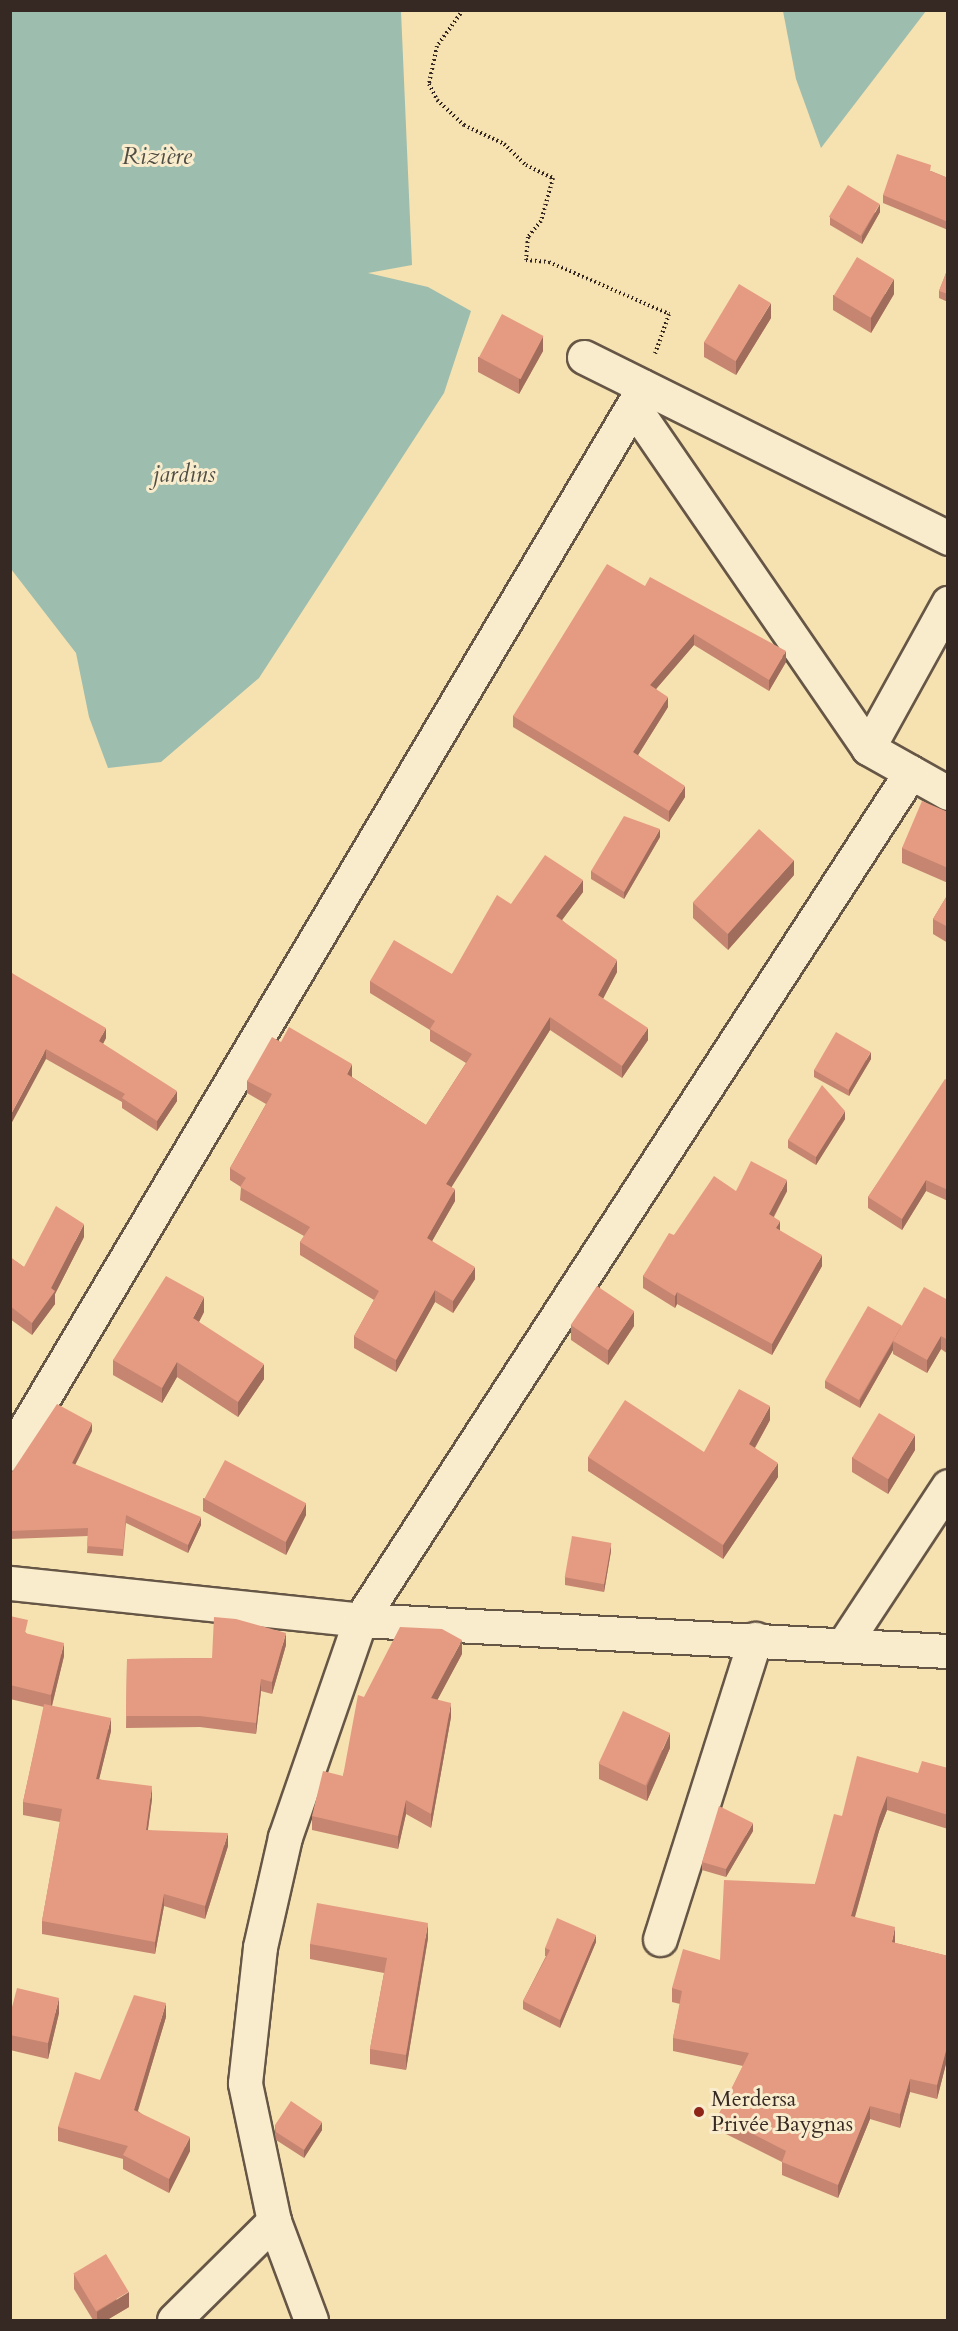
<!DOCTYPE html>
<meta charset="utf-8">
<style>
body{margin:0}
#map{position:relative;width:958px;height:2331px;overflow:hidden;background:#f6e1b0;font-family:Cardo,serif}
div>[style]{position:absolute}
.water>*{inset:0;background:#9dbdae}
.path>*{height:4px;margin-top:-2px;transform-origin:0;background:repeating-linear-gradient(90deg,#362822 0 1.5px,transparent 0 4.5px)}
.roads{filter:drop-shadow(2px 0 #665646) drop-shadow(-2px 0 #665646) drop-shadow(0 2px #665646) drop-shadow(0 -2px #665646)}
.minor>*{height:33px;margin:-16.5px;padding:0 16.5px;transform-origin:16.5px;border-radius:16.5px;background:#f9eccc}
.wall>*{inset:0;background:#c58570}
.shaded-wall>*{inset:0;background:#a06c5b}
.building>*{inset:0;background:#e59b82;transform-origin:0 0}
.dots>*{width:16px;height:16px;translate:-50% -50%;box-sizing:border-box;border:3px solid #f9eccc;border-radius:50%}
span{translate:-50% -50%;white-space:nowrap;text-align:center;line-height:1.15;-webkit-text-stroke:6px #f9eccc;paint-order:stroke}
.poi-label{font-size:22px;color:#362822}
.left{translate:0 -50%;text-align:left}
.water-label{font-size:24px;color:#504d45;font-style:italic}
.frame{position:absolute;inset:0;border:12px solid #362822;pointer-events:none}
</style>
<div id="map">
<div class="water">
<i style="clip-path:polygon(10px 11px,401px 11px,412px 265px,368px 273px,428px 287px,471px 311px,444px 393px,259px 678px,161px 762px,108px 768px,89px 717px,76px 653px,11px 569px)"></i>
<i style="clip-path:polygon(783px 11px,783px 10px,926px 11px,821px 148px,796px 79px)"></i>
</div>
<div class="path">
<i style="left:463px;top:10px;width:44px;rotate:125.8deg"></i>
<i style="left:437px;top:46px;width:39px;rotate:102deg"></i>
<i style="left:429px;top:84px;width:18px;rotate:63deg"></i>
<i style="left:437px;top:100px;width:37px;rotate:43deg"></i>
<i style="left:464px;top:125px;width:44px;rotate:25.4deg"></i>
<i style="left:504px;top:144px;width:30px;rotate:44deg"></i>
<i style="left:526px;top:165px;width:30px;rotate:26deg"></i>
<i style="left:553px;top:178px;width:45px;rotate:105.6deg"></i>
<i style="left:541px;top:221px;width:21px;rotate:129deg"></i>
<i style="left:528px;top:237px;width:23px;rotate:95deg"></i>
<i style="left:526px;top:260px;width:23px;rotate:5deg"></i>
<i style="left:549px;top:262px;width:131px;rotate:23.4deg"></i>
<i style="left:669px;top:314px;width:42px;rotate:109.3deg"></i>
</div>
<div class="roads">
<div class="minor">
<i style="left:584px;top:357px;width:407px;rotate:26.4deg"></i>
<i style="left:633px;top:406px;width:415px;rotate:55.5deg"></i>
<i style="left:868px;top:748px;width:92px;rotate:29.4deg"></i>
<i style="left:868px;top:748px;width:166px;rotate:-61.1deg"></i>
<i style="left:10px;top:1454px;width:1241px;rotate:-59.28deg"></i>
<i style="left:10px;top:1583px;width:352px;rotate:6deg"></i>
<i style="left:360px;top:1620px;width:589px;rotate:3.02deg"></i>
<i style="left:844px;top:1644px;width:189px;rotate:-56.6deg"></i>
<i style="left:660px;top:1939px;width:315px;rotate:-72.4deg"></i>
<i style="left:174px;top:2320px;width:141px;rotate:-44.7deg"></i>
<i style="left:311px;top:2320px;width:106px;rotate:-110.5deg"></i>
<i style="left:274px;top:2221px;width:141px;rotate:-101.9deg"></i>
<i style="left:245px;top:2083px;width:137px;rotate:-83.7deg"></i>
<i style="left:260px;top:1947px;width:113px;rotate:-77.2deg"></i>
<i style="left:285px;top:1837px;width:230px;rotate:-70.9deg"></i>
<i style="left:360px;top:1620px;width:1011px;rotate:-56.99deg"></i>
</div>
</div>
<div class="wall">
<i style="clip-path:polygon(931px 171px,948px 178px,948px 230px,883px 203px,883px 195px)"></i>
<i style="clip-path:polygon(880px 212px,862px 244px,830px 225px,830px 217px)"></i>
<i style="clip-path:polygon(948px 268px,948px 302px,939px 298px,939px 291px)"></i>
<i style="clip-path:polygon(894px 294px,871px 333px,833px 310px,833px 295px)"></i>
<i style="clip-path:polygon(771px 318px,736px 375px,704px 357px,704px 342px)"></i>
<i style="clip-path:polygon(543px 351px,519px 394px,478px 372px,478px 357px)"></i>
<i style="clip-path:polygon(645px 586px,786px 662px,769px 691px,694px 645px,656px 689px,668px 707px,638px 755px,685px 797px,669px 822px,513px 727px,513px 716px)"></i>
<i style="clip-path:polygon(948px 812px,948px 883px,902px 863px,902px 848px)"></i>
<i style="clip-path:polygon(660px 837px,624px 899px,591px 879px,591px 871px)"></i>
<i style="clip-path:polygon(794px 875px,728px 950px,693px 918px,693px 903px)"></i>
<i style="clip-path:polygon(583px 892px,562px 920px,617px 972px,603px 999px,648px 1040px,622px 1078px,550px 1030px,451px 1187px,455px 1201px,432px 1241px,475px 1279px,453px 1313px,435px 1302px,396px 1372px,354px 1348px,354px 1336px,374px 1300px,300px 1255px,300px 1242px,304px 1236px,240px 1200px,241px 1187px,230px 1180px,230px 1168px,266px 1104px,247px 1093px,247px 1081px,281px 1042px,352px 1076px,352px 1077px,426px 1125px,466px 1063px,430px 1041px,430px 1030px,370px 993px,370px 981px,452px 974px,511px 904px)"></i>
<i style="clip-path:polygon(948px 894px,948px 943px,933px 934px,933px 919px)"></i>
<i style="clip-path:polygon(10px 972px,106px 1038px,103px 1044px,177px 1101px,157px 1131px,122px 1108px,122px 1102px,46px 1059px)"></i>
<i style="clip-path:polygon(871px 1059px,849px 1096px,814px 1077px,814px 1070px)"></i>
<i style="clip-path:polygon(948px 1081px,948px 1201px,926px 1191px,902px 1230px,868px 1208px,868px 1197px)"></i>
<i style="clip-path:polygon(845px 1119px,816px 1165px,788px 1148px,788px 1140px)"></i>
<i style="clip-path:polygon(736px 1191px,787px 1191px,774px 1217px,780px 1231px,822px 1266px,772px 1355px,677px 1304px,675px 1308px,643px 1288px,643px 1276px,674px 1235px)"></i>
<i style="clip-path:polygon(84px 1237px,55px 1294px,55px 1304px,32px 1335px,10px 1319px,10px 1257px,24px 1267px)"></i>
<i style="clip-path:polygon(948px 1300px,948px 1354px,941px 1349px,927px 1373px,893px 1354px,893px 1350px,860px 1408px,825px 1388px,825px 1381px,902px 1326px)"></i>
<i style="clip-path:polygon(204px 1312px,199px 1322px,264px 1379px,238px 1417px,177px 1377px,162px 1403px,113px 1375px,113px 1360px)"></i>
<i style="clip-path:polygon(571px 1325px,634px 1326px,608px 1365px,571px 1340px)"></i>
<i style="clip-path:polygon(770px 1420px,755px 1448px,778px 1477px,723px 1559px,588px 1471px,588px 1457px,704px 1452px)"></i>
<i style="clip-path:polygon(92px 1431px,75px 1465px,201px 1525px,188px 1553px,126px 1523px,123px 1556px,87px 1553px,88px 1536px,10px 1539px,10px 1475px)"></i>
<i style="clip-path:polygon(915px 1450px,888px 1494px,852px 1472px,852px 1457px)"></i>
<i style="clip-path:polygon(203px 1498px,306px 1515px,286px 1555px,203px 1511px)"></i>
<i style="clip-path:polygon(611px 1551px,604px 1592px,565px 1585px,565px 1577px)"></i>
<i style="clip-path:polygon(10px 1616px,27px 1634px,64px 1656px,52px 1706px,111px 1731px,99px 1779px,152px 1799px,148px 1830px,228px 1846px,205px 1919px,164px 1906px,155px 1954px,42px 1934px,42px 1921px,60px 1822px,23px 1815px,23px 1802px,44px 1707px,10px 1699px)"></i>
<i style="clip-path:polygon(286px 1645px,272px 1694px,261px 1691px,256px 1734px,200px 1727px,126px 1728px,127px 1659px,212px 1658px)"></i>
<i style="clip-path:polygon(462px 1654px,437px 1700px,451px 1717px,431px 1828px,406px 1814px,398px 1849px,312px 1830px,312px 1816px,343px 1776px,364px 1697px)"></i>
<i style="clip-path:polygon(670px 1748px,647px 1801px,599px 1779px,599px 1764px)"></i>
<i style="clip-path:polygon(948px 1768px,948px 1829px,887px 1810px,879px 1831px,855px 1917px,895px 1941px,895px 1943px,948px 1956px,948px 2056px,937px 2099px,910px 2092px,900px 2128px,870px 2119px,838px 2198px,782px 2175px,782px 2162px,718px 2130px,718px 2116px,743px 2066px,673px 2051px,673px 2038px,680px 2004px,672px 2002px,672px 1988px,720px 1960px,815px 1884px,842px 1816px,918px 1773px)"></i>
<i style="clip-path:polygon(753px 1831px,726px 1877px,702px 1870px,702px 1862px)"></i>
<i style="clip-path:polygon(428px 1938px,406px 2070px,370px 2064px,370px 2049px,384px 1973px,310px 1959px,310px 1944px)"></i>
<i style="clip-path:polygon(596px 1942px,560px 2028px,523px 2009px,523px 2001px,546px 1956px,545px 1956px,545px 1948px)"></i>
<i style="clip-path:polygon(59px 2013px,48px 2059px,10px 2050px,10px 2015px)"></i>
<i style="clip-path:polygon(166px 2017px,138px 2111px,190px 2151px,169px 2193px,123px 2169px,123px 2159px,58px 2141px,58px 2127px,100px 2080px)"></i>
<i style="clip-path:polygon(275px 2125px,322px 2130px,304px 2158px,276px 2140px,275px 2133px)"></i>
<i style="clip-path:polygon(74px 2274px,129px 2307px,107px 2320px,93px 2320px,74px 2289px)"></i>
</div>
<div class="shaded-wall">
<i style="clip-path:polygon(880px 204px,880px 212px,862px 244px,862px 236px)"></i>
<i style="clip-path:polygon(894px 279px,894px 294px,871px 333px,871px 318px)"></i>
<i style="clip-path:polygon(771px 303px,771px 318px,736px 375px,736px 360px)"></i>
<i style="clip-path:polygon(543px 336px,543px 351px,519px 394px,519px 379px)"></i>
<i style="clip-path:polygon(694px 634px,694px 645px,650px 696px,650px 685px)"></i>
<i style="clip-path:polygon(786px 651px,786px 662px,769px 691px,769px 680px)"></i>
<i style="clip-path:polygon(668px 697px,668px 707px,633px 763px,633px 752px)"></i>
<i style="clip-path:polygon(685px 786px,685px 797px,669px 822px,669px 811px)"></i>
<i style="clip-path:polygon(660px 829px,660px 837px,624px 899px,624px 892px)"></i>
<i style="clip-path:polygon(794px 860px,794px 875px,728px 950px,728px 934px)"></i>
<i style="clip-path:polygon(583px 880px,583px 892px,556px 928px,556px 916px)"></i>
<i style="clip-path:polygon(617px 960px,617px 972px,598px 1008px,598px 995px)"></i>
<i style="clip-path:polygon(550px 1017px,550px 1030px,446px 1196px,446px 1184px)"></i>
<i style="clip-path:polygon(106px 1028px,106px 1038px,99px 1051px,99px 1041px)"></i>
<i style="clip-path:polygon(648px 1028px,648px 1040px,622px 1078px,622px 1066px)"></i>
<i style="clip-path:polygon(46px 1049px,46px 1059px,10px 1126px,10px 1116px)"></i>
<i style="clip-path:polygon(871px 1052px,871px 1059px,849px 1096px,849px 1088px)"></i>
<i style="clip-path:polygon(352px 1064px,352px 1076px,347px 1086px,347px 1074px)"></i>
<i style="clip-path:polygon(177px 1091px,177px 1101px,157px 1131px,157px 1121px)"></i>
<i style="clip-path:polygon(845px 1111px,845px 1119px,816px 1165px,816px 1157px)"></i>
<i style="clip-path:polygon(787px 1180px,787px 1191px,769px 1225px,769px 1214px)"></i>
<i style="clip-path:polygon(926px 1180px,926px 1191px,902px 1230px,902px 1219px)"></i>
<i style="clip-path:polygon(455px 1189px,455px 1201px,427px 1250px,427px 1238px)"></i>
<i style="clip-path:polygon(780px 1221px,780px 1232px,776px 1228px)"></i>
<i style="clip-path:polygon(84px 1224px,84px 1237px,55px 1294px,55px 1304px,32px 1335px,32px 1323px,51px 1288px)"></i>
<i style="clip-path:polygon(822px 1255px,822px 1266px,772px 1355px,772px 1344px)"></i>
<i style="clip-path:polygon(475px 1267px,475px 1279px,453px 1313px,453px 1301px)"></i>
<i style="clip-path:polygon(435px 1290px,435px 1302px,396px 1372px,396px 1360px)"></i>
<i style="clip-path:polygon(677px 1292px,677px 1304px,675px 1308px,675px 1296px)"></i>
<i style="clip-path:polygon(204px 1297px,204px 1312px,193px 1333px,193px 1318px)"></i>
<i style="clip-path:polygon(634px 1311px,634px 1326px,608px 1365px,608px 1350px)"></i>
<i style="clip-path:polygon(941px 1336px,941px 1349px,927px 1373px,927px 1360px)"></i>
<i style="clip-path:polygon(893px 1342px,893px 1350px,860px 1408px,860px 1400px)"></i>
<i style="clip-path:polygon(177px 1362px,177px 1377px,162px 1403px,162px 1388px)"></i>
<i style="clip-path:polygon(264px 1364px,264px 1379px,238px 1417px,238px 1402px)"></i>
<i style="clip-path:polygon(770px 1406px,770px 1420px,749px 1458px,749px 1444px)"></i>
<i style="clip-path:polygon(92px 1423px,92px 1431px,72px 1471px,72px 1463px)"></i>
<i style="clip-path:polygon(915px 1435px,915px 1450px,888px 1494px,888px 1479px)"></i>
<i style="clip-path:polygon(778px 1463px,778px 1477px,723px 1559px,723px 1545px)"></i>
<i style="clip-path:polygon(306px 1503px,306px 1515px,286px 1555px,286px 1542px)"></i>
<i style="clip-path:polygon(201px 1517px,201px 1525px,188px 1553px,188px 1545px)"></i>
<i style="clip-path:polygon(611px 1543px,611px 1551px,604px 1592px,604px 1584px)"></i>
<i style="clip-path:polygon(286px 1633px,286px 1645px,272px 1694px,272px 1682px)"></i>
<i style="clip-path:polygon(462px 1640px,462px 1654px,431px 1712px,431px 1698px)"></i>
<i style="clip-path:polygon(64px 1643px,64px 1656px,51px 1709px,51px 1695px)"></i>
<i style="clip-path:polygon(261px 1679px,261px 1691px,256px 1734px,256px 1723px)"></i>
<i style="clip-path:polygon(451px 1703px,451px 1717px,431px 1828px,431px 1814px)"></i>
<i style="clip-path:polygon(111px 1718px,111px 1731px,96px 1792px,96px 1779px)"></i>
<i style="clip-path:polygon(670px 1733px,670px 1748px,647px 1801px,647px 1786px)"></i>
<i style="clip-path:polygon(152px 1786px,152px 1799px,146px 1842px,146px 1830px)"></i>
<i style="clip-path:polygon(887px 1796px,887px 1810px,879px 1831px,851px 1930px,851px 1916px,879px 1817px)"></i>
<i style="clip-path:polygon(406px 1800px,406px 1814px,398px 1849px,398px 1836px)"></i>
<i style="clip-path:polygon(753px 1823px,753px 1831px,726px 1877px,726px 1869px)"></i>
<i style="clip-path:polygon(228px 1833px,228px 1846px,205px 1919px,205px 1906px)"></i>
<i style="clip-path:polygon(164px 1894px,164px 1906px,155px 1954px,155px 1942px)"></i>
<i style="clip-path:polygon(428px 1923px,428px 1938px,406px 2070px,406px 2055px)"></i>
<i style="clip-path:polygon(895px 1927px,895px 1941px,892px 1955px,892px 1942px)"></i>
<i style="clip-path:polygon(596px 1935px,596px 1942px,560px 2028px,560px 2020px)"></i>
<i style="clip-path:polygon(59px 1998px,59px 2013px,48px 2059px,48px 2043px)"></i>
<i style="clip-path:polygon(166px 2003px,166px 2017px,134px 2123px,134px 2110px)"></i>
<i style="clip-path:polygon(948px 2043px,948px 2056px,937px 2099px,937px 2085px)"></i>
<i style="clip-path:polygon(910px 2079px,910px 2092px,900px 2128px,900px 2114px)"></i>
<i style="clip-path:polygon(870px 2106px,870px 2119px,838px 2198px,838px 2185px)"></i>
<i style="clip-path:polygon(322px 2122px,322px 2130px,304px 2158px,304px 2150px)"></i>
<i style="clip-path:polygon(190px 2137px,190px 2151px,169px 2193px,169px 2179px)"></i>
<i style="clip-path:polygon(129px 2292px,129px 2307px,107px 2320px,97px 2320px,97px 2312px)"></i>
</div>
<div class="building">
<i style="clip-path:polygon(897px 154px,931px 165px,930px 171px,948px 178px,948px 222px,883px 195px)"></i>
<i style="left:848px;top:185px;width:37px;height:37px;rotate:31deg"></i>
<i style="left:857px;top:257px;width:43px;height:45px;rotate:31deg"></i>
<i style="clip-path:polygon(948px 268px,948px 294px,939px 291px)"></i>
<i style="left:739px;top:284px;width:37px;height:68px;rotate:31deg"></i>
<i style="left:502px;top:314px;width:47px;height:49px;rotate:28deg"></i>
<i style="clip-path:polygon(607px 564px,645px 586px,650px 577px,786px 651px,769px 680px,694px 634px,650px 685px,668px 697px,633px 752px,685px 786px,669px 811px,513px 716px)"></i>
<i style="clip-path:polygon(922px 801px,948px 812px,948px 868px,902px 848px)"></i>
<i style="clip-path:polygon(624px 816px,660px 829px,624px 892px,591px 871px)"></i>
<i style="left:759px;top:829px;width:47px;height:99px;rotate:42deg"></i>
<i style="clip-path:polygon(545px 855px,583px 880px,556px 916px,617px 960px,598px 995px,648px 1028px,622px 1066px,550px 1017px,446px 1184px,455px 1189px,427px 1238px,475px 1267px,453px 1301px,435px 1290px,396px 1360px,354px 1336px,379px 1291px,300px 1242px,310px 1227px,240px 1187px,246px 1178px,230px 1168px,272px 1094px,247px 1081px,272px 1037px,281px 1042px,289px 1027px,352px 1064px,347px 1074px,426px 1125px,472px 1054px,430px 1029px,435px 1021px,370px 981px,394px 940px,452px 974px,497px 895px,511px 904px)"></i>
<i style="clip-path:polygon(948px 894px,948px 927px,933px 919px)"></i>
<i style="clip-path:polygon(10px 972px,106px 1028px,99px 1041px,177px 1091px,157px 1121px,122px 1098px,125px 1094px,46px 1049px,10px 1116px)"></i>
<i style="left:836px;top:1032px;width:40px;height:44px;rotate:30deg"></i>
<i style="clip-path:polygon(945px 1079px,948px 1081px,948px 1190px,926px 1180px,902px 1219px,868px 1197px)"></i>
<i style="clip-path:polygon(822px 1085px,845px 1111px,816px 1157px,788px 1140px)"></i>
<i style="clip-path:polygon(751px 1161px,787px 1180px,769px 1214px,780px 1221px,776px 1228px,822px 1255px,772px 1344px,677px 1292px,675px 1296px,643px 1276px,669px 1233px,674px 1235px,714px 1176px,736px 1191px)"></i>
<i style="clip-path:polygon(56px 1206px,84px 1224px,51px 1288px,55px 1291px,32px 1323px,10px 1306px,10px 1257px,24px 1267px)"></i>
<i style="clip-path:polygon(166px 1276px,204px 1297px,193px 1318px,264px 1364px,238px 1402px,177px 1362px,162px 1388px,113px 1360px)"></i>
<i style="left:597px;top:1286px;width:45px;height:47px;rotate:34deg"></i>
<i style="clip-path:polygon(924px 1287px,948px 1300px,948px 1340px,941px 1336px,927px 1360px,893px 1341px)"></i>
<i style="left:868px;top:1306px;width:39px;height:86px;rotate:30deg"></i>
<i style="clip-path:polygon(739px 1389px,770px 1406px,749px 1444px,778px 1463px,723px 1545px,588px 1457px,625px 1400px,704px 1452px)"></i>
<i style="clip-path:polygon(57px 1404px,92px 1423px,72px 1463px,201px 1517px,188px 1545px,126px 1515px,123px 1549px,87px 1546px,88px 1528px,10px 1531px,10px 1475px)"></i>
<i style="left:879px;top:1413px;width:42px;height:52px;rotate:31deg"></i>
<i style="left:225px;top:1460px;width:92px;height:44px;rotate:28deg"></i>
<i style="left:572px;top:1536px;width:40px;height:42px;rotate:10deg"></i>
<i style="clip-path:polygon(10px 1616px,28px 1620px,25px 1633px,64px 1643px,51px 1695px,10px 1685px)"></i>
<i style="clip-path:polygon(214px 1617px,236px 1619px,286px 1633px,272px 1682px,261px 1679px,256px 1723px,200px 1716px,126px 1716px,127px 1659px,212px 1658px)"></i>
<i style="clip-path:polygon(400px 1627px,442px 1629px,462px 1640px,431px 1698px,451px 1703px,431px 1814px,406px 1800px,398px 1836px,312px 1816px,323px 1771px,343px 1776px,358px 1695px,364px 1697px)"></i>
<i style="clip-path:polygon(44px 1704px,111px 1718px,96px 1779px,152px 1786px,146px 1830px,228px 1833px,205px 1906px,164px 1894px,155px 1942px,42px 1921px,62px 1809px,23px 1802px)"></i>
<i style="left:623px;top:1711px;width:52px;height:58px;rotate:25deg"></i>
<i style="clip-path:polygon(857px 1756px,918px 1773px,922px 1761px,948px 1768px,948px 1815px,887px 1796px,879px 1817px,851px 1916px,895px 1927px,892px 1942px,948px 1956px,948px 2043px,937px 2085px,910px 2079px,900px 2114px,870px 2106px,838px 2185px,782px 2162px,786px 2151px,718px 2116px,749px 2053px,673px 2038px,682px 1991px,672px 1988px,683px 1949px,720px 1960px,724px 1880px,815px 1884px,834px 1814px,842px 1816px)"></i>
<i style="clip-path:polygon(719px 1806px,753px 1823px,726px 1869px,702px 1862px)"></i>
<i style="clip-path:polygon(317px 1903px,428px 1923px,406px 2055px,370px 2049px,387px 1958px,310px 1944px)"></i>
<i style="clip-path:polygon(557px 1918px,596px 1935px,560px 2020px,523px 2001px,550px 1950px,545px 1948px)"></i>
<i style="clip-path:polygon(17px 1988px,59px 1998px,48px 2043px,10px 2035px,10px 2015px)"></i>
<i style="clip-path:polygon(134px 1995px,166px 2003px,134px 2110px,190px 2137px,169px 2179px,123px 2155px,128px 2146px,58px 2127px,75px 2072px,100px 2080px)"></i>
<i style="clip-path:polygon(291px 2101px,322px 2122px,304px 2150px,276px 2132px,275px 2125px)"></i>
<i style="left:106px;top:2254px;width:44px;height:38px;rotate:59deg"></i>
</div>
<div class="dots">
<i style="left:699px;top:2112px;background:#8f2418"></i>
</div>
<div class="poi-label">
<span class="left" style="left:711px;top:2112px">Merdersa<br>Privée Baygnas</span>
</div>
<div class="water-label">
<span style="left:157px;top:157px">Rizière</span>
<span style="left:184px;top:475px">jardins</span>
</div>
<div class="frame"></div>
</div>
